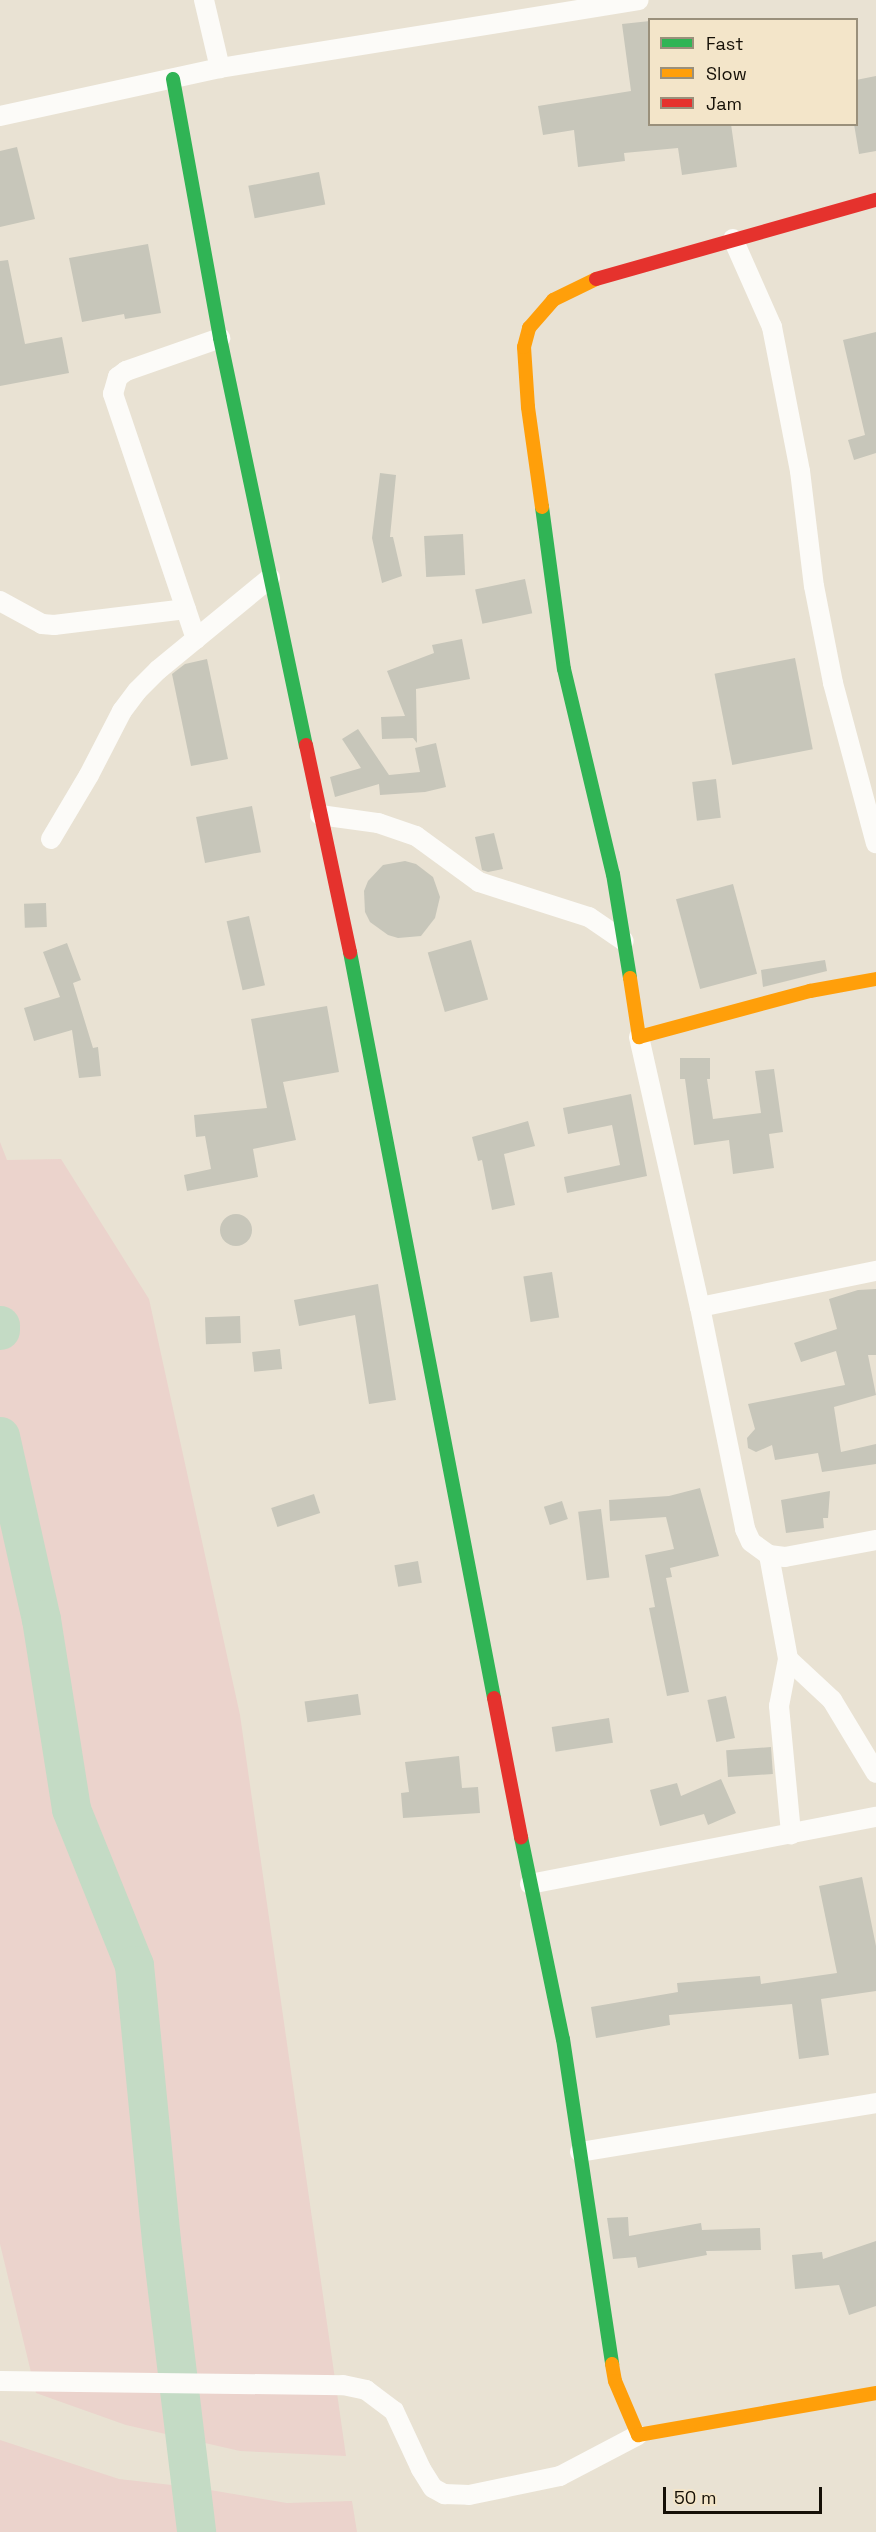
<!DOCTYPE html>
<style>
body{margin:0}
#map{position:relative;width:876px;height:2532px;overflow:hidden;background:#e9e2d3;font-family:"Space Grotesk",sans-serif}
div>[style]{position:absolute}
.green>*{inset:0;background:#ebd3cc}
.river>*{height:39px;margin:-19.5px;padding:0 19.5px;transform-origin:19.5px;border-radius:19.5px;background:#c4dbc5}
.building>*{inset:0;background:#c7c6ba;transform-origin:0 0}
.round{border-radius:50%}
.street>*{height:20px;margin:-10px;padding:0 10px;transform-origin:10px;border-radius:10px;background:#fcfbf8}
.fast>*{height:14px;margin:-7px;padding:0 7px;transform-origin:7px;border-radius:7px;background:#30b455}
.slow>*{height:14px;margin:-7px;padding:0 7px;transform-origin:7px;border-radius:7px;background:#ff9f0a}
.jam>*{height:14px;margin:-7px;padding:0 7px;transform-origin:7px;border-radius:7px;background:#e5322d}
span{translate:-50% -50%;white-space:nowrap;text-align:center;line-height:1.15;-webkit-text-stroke:6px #f3e5c9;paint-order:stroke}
.legend{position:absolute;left:648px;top:18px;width:210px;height:108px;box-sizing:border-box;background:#f3e5c9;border:2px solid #9a907b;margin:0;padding:8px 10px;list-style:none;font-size:18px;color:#151007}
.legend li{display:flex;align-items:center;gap:12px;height:30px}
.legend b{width:30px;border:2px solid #9a907b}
.scale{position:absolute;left:663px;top:2487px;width:159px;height:27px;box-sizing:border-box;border:3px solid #151007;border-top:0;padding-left:8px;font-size:18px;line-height:21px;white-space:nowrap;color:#151007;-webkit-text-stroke:4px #f3e5c9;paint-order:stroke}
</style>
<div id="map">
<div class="green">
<i style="clip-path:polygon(0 1142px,7px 1160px,61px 1159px,149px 1299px,240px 1715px,346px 2456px,240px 2451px,126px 2425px,36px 2393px,0 2244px)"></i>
<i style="clip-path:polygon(0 2440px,119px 2479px,198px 2488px,287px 2503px,352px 2501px,357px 2532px,0 2532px)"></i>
</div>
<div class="river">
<i style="left:0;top:1325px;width:5px;rotate:90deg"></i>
<i style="left:0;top:1436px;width:188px;rotate:77.4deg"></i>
<i style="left:41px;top:1619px;width:192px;rotate:81deg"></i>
<i style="left:71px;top:1809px;width:168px;rotate:68deg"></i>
<i style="left:134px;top:1965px;width:277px;rotate:84.4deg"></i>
<i style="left:161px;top:2241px;width:293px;rotate:83.1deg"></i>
</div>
<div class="building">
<i style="clip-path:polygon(650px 21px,650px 124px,731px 124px,737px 167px,682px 175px,678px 148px,624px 153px,625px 161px,578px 167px,574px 130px,543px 135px,538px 106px,631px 91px,622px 24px)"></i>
<i style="clip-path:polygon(876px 76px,876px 151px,859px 154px,854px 124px,856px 124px,856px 80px)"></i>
<i style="clip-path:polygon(17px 147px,35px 219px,0 227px,0 151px)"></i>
<i style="left:319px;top:172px;width:33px;height:72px;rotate:79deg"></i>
<i style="clip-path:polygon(148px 244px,161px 313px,125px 319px,124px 314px,82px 322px,69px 258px)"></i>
<i style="clip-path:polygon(8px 260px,25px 344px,62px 337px,69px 373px,0 386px,0 261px)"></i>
<i style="clip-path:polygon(876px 332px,876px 453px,854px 460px,848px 440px,865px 435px,843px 340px)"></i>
<i style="clip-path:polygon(380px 473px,396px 475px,390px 537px,393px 537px,402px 576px,382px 583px,372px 538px)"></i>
<i style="left:463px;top:534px;width:41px;height:39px;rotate:87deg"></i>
<i style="left:525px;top:579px;width:35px;height:51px;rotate:78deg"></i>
<i style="clip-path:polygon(462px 639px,470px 679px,416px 689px,417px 743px,413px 738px,382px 739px,381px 717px,405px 716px,387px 671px,434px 653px,432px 645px)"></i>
<i style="left:795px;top:658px;width:93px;height:82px;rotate:79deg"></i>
<i style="clip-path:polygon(207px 659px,228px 759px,191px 766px,172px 674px,185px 664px)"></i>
<i style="clip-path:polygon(358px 729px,389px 775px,420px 772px,415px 748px,436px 743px,446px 787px,425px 792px,380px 795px,379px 784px,335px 797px,330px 777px,361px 768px,342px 739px)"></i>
<i style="left:716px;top:779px;width:39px;height:24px;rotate:83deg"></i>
<i style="left:252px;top:806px;width:47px;height:57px;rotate:79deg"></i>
<i style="clip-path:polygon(494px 833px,503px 869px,488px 872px,482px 870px,475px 837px)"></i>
<i style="clip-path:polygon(405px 861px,416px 864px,433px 877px,440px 897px,435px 918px,421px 936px,398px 938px,388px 935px,370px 922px,365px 912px,364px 891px,368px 881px,383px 865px)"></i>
<i style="left:733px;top:884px;width:93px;height:59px;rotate:75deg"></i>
<i style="left:46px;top:903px;width:24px;height:22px;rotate:88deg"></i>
<i style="left:249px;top:916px;width:71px;height:23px;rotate:77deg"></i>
<i style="left:471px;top:940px;width:62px;height:45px;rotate:74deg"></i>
<i style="clip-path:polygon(67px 943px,81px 980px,73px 983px,93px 1048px,98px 1047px,101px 1076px,79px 1078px,72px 1030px,34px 1041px,24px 1008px,60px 997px,43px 952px)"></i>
<i style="clip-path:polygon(825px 960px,827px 971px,763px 987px,761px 970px)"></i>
<i style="clip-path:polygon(327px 1006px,339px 1072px,283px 1082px,296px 1140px,253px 1149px,258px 1177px,187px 1191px,184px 1175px,211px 1169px,205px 1136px,196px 1137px,194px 1115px,267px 1108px,251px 1019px)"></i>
<i style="clip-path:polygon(680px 1058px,710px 1058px,710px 1079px,707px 1079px,713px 1119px,761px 1113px,755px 1071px,774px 1069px,783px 1132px,769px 1134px,774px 1168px,733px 1174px,729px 1140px,694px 1145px,685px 1079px,680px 1079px)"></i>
<i style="clip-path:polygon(631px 1094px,647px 1176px,567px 1193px,564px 1177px,620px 1165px,612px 1125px,568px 1134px,563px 1108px)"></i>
<i style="clip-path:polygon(528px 1121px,535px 1146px,504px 1154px,515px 1205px,492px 1210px,482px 1160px,478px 1161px,472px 1137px)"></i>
<i class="round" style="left:220px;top:1214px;width:32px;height:32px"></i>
<i style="left:552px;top:1272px;width:46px;height:29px;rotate:81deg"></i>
<i style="clip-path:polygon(378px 1284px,396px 1400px,369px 1404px,355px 1315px,299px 1326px,294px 1300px)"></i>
<i style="clip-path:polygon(876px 1289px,876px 1355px,868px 1355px,876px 1395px,834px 1407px,841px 1452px,876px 1444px,876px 1464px,822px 1472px,818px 1453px,775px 1460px,772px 1445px,756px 1452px,748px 1448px,747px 1438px,755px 1429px,748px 1404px,845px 1385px,836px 1351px,801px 1362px,794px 1343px,837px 1329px,829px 1299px,858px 1290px)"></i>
<i style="left:240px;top:1316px;width:27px;height:35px;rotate:88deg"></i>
<i style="left:280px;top:1349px;width:20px;height:28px;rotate:84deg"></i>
<i style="clip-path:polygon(700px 1488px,719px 1556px,670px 1568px,672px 1577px,666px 1578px,689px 1692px,667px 1696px,649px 1608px,655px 1607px,645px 1555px,674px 1549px,666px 1517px,610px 1521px,609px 1500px,669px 1496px)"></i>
<i style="clip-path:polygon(830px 1491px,828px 1518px,823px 1518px,824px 1528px,786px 1533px,781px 1500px)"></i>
<i style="left:314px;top:1494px;width:20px;height:45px;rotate:72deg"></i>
<i style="left:562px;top:1501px;width:19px;height:19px;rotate:72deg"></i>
<i style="left:601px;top:1509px;width:69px;height:23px;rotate:83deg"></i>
<i style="left:418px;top:1561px;width:22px;height:24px;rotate:80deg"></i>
<i style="left:358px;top:1694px;width:21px;height:54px;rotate:82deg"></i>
<i style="left:726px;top:1696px;width:43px;height:19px;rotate:78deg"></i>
<i style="left:609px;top:1718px;width:25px;height:58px;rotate:81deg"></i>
<i style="left:771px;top:1747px;width:27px;height:45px;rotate:86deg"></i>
<i style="clip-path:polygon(459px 1756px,462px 1788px,478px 1787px,480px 1813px,403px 1818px,401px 1793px,409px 1792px,405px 1762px)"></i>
<i style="clip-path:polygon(721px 1779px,736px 1813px,708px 1825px,704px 1814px,660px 1826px,650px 1790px,677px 1783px,681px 1796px)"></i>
<i style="clip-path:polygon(862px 1877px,876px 1946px,876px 1991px,821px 1999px,829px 2055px,799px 2059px,792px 2004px,669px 2015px,670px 2025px,596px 2038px,591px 2007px,678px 1992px,677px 1983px,760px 1976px,761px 1984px,837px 1973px,819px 1886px)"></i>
<i style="clip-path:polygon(628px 2217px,629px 2236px,701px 2223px,702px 2230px,760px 2228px,761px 2250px,706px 2251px,707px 2255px,638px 2268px,636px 2257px,613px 2259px,607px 2218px)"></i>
<i style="clip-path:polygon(876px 2241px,876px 2306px,849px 2315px,839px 2285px,795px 2289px,792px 2255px,822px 2252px,823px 2259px)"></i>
</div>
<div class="street">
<i style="left:204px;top:0;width:70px;rotate:76.8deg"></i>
<i style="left:0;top:116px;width:225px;rotate:-12.3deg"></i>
<i style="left:220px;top:68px;width:424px;rotate:-9.2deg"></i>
<i style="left:733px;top:239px;width:96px;rotate:66.1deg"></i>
<i style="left:772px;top:327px;width:147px;rotate:79deg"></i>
<i style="left:800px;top:471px;width:116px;rotate:83.1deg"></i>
<i style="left:814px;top:586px;width:99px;rotate:78.9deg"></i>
<i style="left:833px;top:683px;width:166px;rotate:75deg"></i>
<i style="left:0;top:601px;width:48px;rotate:28.7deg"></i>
<i style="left:42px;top:624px;width:12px;rotate:5deg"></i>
<i style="left:54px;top:625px;width:133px;rotate:-6.9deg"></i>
<i style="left:196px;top:639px;width:259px;rotate:-108.7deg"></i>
<i style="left:113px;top:394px;width:18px;rotate:-74deg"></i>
<i style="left:118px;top:377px;width:10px;rotate:-37deg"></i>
<i style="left:126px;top:371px;width:100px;rotate:-19.3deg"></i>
<i style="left:320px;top:815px;width:59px;rotate:7.9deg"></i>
<i style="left:378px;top:823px;width:40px;rotate:18.9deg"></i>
<i style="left:416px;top:836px;width:78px;rotate:36.1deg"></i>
<i style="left:479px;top:882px;width:115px;rotate:17.7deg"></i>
<i style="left:589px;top:917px;width:42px;rotate:34.4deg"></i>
<i style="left:51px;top:839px;width:74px;rotate:-59.3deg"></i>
<i style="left:89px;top:775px;width:72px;rotate:-62.7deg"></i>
<i style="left:122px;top:711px;width:25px;rotate:-53deg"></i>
<i style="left:137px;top:691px;width:30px;rotate:-45deg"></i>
<i style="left:158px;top:670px;width:145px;rotate:-39.4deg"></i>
<i style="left:639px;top:1037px;width:277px;rotate:77.3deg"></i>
<i style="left:700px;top:1307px;width:227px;rotate:78.5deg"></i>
<i style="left:745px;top:1529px;width:14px;rotate:65deg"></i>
<i style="left:751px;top:1542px;width:22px;rotate:36deg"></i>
<i style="left:769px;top:1555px;width:16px;rotate:7deg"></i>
<i style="left:785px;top:1557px;width:93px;rotate:-10.6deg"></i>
<i style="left:700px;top:1307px;width:180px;rotate:-11.6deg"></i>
<i style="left:769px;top:1555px;width:106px;rotate:79.6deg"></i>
<i style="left:788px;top:1659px;width:48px;rotate:100.8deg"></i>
<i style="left:779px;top:1706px;width:129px;rotate:84.6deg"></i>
<i style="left:788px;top:1659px;width:60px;rotate:43deg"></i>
<i style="left:832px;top:1700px;width:85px;rotate:58.9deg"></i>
<i style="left:530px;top:1884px;width:352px;rotate:-11deg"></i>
<i style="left:580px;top:2152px;width:300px;rotate:-9.4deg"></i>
<i style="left:0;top:2381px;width:343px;rotate:0.7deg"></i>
<i style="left:343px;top:2385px;width:24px;rotate:12deg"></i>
<i style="left:366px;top:2390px;width:35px;rotate:37deg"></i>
<i style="left:394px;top:2411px;width:64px;rotate:65deg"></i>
<i style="left:421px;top:2469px;width:22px;rotate:58deg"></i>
<i style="left:433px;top:2488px;width:13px;rotate:29deg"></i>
<i style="left:444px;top:2494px;width:25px;rotate:2deg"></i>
<i style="left:469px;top:2495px;width:93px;rotate:-11.8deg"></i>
<i style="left:560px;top:2476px;width:88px;rotate:-27.7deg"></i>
</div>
<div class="fast">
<i style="left:173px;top:79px;width:263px;rotate:79.7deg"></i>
<i style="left:220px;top:338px;width:416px;rotate:78.1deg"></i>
<i style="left:542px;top:507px;width:163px;rotate:82.3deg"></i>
<i style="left:564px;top:669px;width:211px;rotate:76.6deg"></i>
<i style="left:613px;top:874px;width:105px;rotate:80.7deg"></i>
<i style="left:350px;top:952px;width:760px;rotate:79.07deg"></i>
<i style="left:521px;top:1837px;width:206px;rotate:78.3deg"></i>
<i style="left:563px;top:2039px;width:329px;rotate:81.4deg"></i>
</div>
<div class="slow">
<i style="left:542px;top:507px;width:101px;rotate:-98deg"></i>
<i style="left:528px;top:407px;width:60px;rotate:-93.8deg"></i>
<i style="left:524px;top:347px;width:20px;rotate:-75deg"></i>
<i style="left:529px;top:328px;width:37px;rotate:-49deg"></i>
<i style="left:553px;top:300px;width:48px;rotate:-26deg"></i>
<i style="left:630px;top:978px;width:60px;rotate:81.3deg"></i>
<i style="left:639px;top:1037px;width:177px;rotate:-15.1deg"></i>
<i style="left:810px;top:991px;width:67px;rotate:-10.3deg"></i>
<i style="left:612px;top:2364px;width:17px;rotate:80deg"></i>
<i style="left:615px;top:2381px;width:59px;rotate:66.9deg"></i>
<i style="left:638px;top:2435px;width:242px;rotate:-10deg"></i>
</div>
<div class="jam">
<i style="left:596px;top:279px;width:291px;rotate:-15.8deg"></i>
<i style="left:306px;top:745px;width:212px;rotate:78deg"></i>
<i style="left:494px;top:1698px;width:142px;rotate:79deg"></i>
</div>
<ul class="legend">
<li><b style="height:8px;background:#30b455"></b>Fast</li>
<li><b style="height:8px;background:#ff9f0a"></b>Slow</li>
<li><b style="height:8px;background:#e5322d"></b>Jam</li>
</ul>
<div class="scale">50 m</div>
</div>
